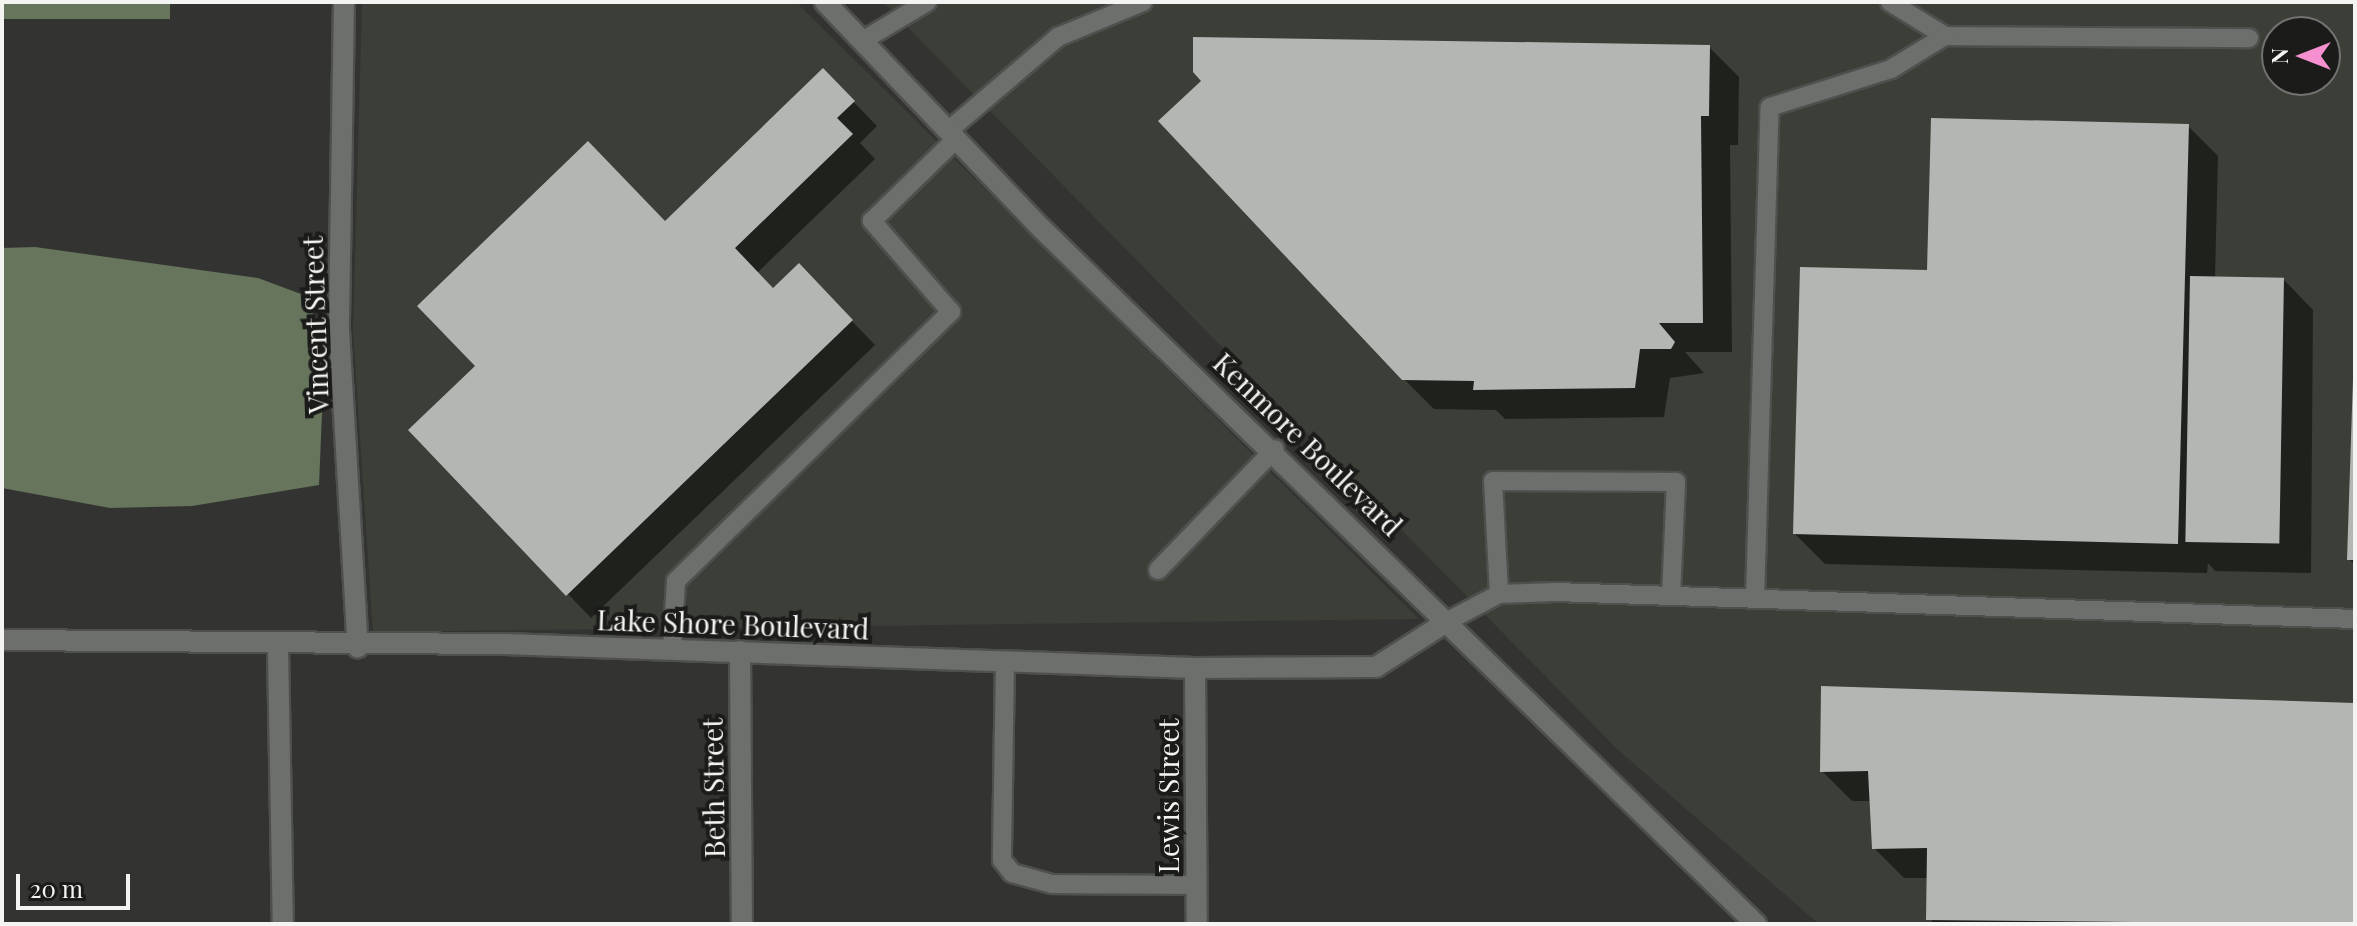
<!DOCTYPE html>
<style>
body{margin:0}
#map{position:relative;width:2357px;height:926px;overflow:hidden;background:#333432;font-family:"Playfair Display",serif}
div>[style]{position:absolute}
.built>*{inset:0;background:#3b3f37}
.forest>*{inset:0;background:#66755c;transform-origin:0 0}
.shadow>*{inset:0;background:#0007}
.building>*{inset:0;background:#b4b6b3;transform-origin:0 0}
.roads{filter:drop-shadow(2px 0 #4e504e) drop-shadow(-2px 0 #4e504e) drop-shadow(0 2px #4e504e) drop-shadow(0 -2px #4e504e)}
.lane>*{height:18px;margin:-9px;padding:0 9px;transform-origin:9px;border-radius:9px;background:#6d6f6c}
.street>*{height:20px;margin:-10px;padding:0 10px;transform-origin:10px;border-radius:10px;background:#6d6f6c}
.secondary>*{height:20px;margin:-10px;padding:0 10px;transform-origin:10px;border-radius:10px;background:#6d6f6c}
span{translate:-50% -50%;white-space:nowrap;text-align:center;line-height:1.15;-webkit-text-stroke:8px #1b1c1a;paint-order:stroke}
.street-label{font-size:28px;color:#f4f5f3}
.frame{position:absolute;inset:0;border:4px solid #f4f5f3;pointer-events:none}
.north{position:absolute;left:2261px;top:16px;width:80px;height:80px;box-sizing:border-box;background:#1b1c1a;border:2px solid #727371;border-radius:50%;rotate:270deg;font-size:22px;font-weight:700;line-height:32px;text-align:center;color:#f4f5f3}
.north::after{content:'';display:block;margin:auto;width:28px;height:36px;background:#f590d1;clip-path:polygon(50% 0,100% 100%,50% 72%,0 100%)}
.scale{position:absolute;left:16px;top:874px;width:114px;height:36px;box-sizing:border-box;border:4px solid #f4f5f3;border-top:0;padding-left:10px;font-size:24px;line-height:28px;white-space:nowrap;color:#f4f5f3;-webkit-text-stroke:6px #1b1c1a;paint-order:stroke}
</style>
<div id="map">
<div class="built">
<i style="clip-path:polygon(362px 2px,796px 2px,1419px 619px,373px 632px,353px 332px)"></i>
<i style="clip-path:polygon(evenodd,883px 2px,2355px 2px,2355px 924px,1819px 924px,1617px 749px,883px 2px,2277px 32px,2325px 32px,2325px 80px,2277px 80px,2277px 32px)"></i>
</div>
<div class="forest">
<i style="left:2px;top:2px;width:168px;height:17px"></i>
<i style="clip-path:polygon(35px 247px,258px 278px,309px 297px,324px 365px,319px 485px,192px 506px,110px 508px,2px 488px,2px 248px)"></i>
</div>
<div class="shadow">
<i style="clip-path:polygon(1709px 47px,1739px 77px,1738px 145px,1730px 145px,1732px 352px,1685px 352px,1704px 373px,1670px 378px,1664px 417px,1505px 419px,1496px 410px,1434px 409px,1404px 379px)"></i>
<i style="clip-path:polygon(847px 95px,877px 126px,860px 143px,875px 159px,757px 273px,773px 291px,822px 290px,875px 345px,591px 618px,568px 594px,665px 224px)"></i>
<i style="clip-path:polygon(2188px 126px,2218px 156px,2215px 278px,2284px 280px,2313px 310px,2311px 573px,2215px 571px,2208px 563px,2207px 573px,1825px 564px,1795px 534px,1929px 272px)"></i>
<i style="clip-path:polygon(2355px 282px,2355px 565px,2349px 559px)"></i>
<i style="clip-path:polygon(2355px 705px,2355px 924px,1932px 924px,1928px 878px,1904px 878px,1874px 848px,1872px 801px,1852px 801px,1822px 771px)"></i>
</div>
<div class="building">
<i style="clip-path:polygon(1193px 37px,1710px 45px,1709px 116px,1701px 116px,1703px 323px,1659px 323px,1675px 342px,1671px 349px,1640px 349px,1635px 388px,1473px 390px,1474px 381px,1402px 380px,1158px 121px,1201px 81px,1193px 72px)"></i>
<i style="clip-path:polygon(823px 68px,855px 101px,837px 118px,853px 134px,735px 248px,773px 288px,799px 263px,853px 320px,566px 596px,408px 430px,475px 366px,417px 306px,588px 141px,665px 221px)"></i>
<i style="clip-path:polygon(1931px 118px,2189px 124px,2178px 544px,1793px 534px,1800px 267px,1927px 270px)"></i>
<i style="left:2190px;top:276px;width:94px;height:266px;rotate:1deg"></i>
<i style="clip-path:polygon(2355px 317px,2355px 560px,2347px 560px)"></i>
<i style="clip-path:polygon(1821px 686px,2355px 703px,2355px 924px,1926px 920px,1927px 848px,1872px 849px,1868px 771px,1820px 772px)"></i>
</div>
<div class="roads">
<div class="lane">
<i style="left:1890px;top:2px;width:65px;rotate:31.7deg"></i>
<i style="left:1945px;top:36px;width:304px;rotate:0.4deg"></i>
<i style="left:862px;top:41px;width:76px;rotate:-31deg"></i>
<i style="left:948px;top:131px;width:145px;rotate:-40.5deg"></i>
<i style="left:1058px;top:37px;width:92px;rotate:-22.4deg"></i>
<i style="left:1158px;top:570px;width:168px;rotate:-46deg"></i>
<i style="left:1499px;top:594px;width:113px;rotate:-93deg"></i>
<i style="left:1493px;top:481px;width:183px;rotate:0.3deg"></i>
<i style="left:1676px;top:482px;width:114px;rotate:92.5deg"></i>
<i style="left:1755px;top:599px;width:492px;rotate:-88.3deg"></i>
<i style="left:1770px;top:107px;width:127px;rotate:-17.4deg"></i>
<i style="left:1891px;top:69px;width:63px;rotate:-31.4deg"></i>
<i style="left:1448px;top:621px;width:58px;rotate:-27.9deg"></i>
<i style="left:1499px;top:594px;width:56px;rotate:-2deg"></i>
<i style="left:1555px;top:592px;width:800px;rotate:1.93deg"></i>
<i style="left:672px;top:649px;width:68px;rotate:-86.6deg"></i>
<i style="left:676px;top:581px;width:385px;rotate:-44.4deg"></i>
<i style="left:951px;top:312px;width:121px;rotate:-131deg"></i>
<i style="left:872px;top:221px;width:117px;rotate:-44.3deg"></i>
<i style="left:1005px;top:662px;width:198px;rotate:90.9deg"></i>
<i style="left:1002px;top:860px;width:16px;rotate:52deg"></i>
<i style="left:1012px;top:873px;width:41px;rotate:15.4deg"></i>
<i style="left:1052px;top:884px;width:145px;rotate:0.4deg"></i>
</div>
<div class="street">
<i style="left:344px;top:2px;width:329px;rotate:90.9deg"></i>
<i style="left:339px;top:331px;width:317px;rotate:86.6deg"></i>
<i style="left:278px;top:647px;width:277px;rotate:89deg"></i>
<i style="left:740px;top:651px;width:273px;rotate:89.6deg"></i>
<i style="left:1195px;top:668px;width:256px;rotate:89.6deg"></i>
</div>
<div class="secondary">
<i style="left:825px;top:2px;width:313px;rotate:46.3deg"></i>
<i style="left:1041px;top:228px;width:998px;rotate:44.23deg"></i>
<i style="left:2px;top:640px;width:503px;rotate:0.46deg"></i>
<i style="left:505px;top:644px;width:690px;rotate:1.99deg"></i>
<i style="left:1195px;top:668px;width:181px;rotate:-0.3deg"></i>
<i style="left:1376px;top:667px;width:85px;rotate:-32.6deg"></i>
</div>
</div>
<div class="street-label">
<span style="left:315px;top:325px;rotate:-92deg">Vincent Street</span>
<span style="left:1308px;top:444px;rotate:44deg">Kenmore Boulevard</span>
<span style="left:733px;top:624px;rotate:2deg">Lake Shore Boulevard</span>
<span style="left:713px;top:788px;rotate:-91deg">Beth Street</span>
<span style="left:1168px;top:796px;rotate:-90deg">Lewis Street</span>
</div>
<div class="frame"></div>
<div class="north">N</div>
<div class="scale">20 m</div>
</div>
